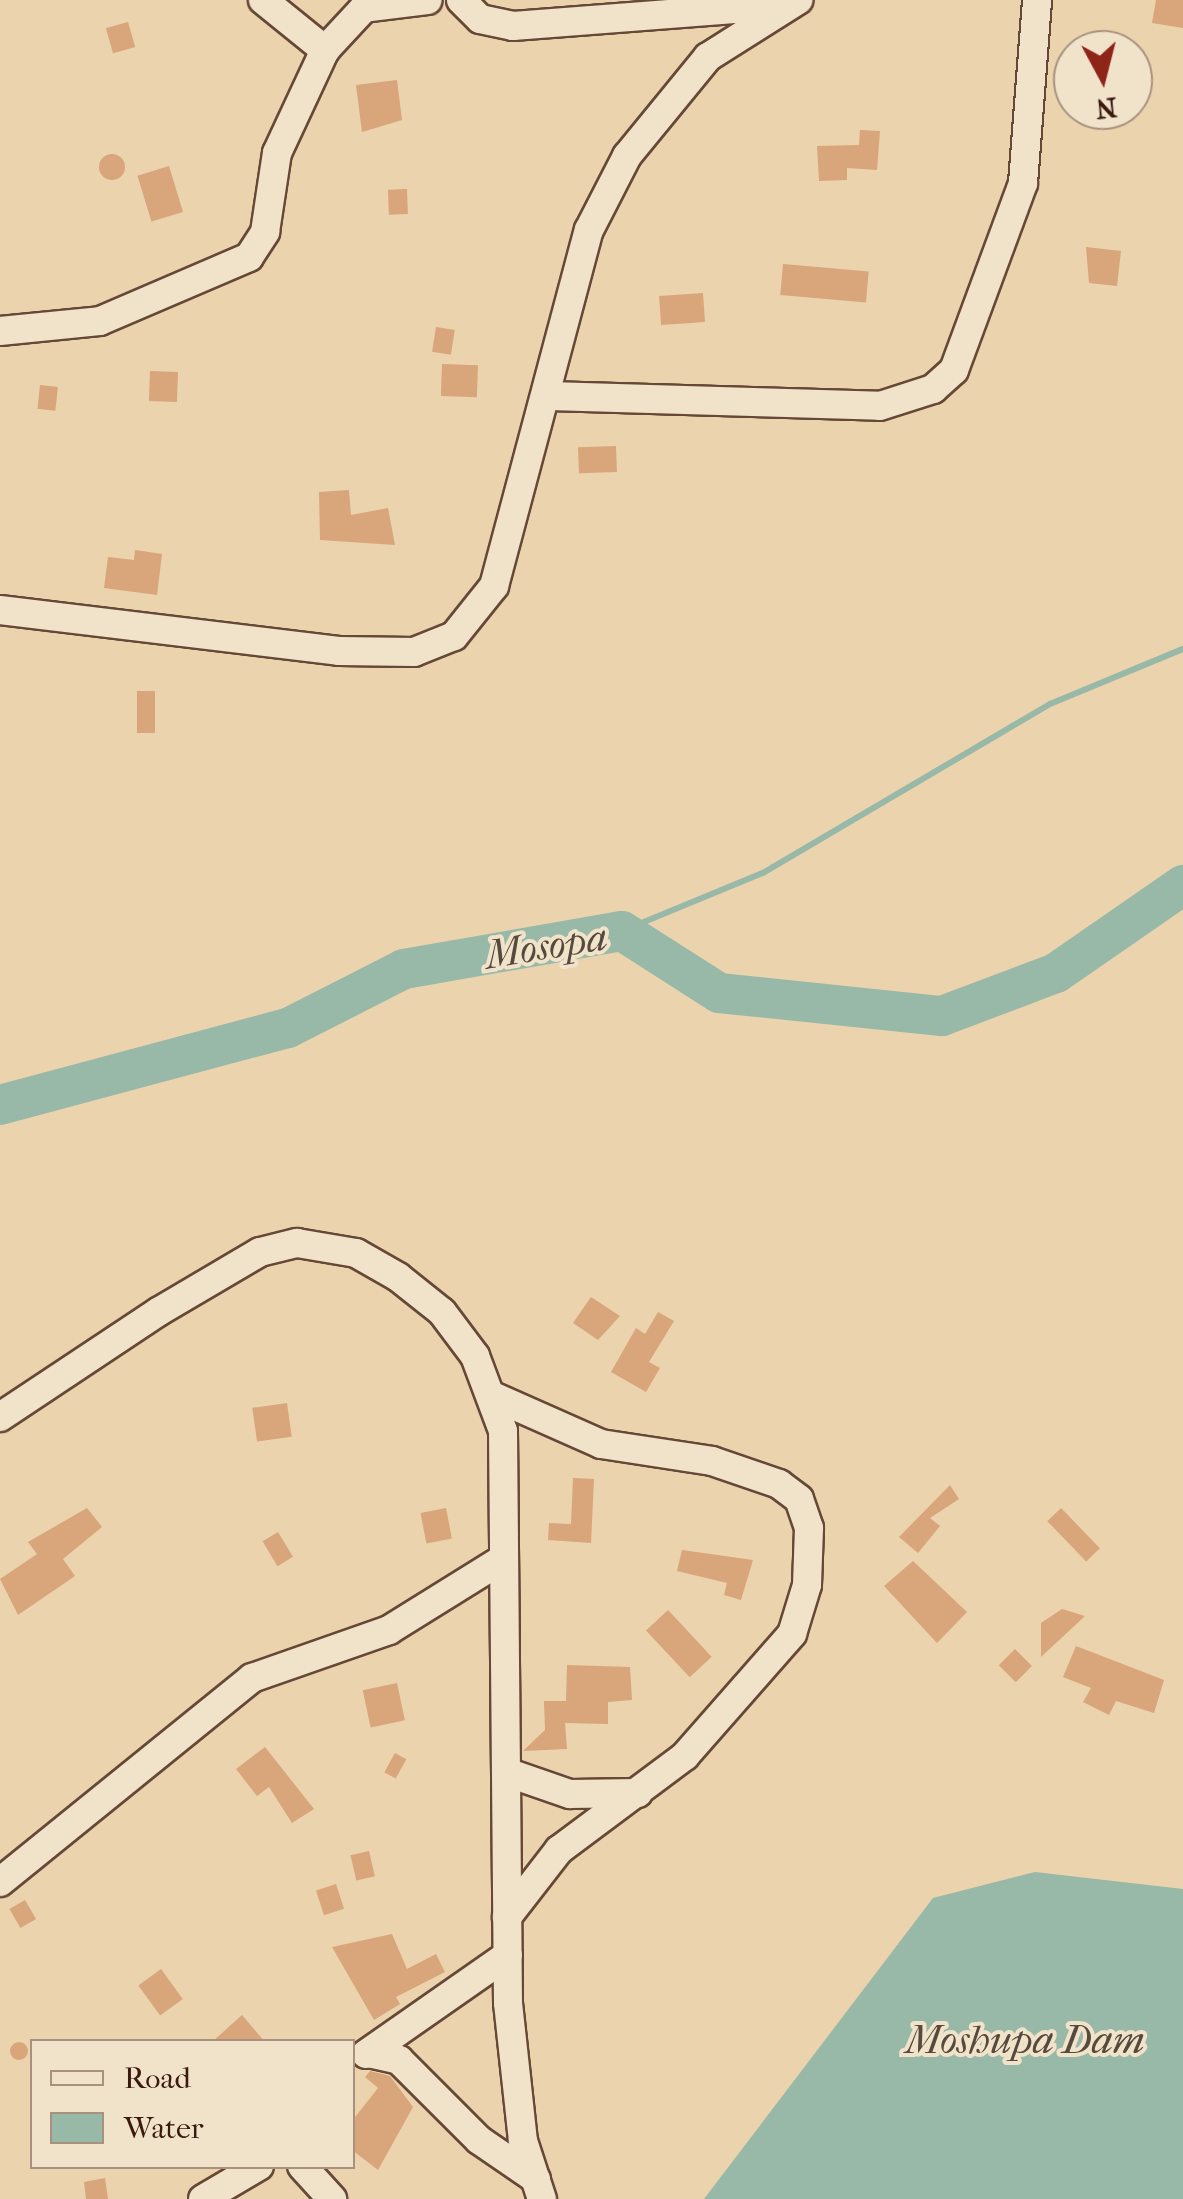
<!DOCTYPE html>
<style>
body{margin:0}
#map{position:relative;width:1183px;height:2199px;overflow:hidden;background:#ead3ad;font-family:"IM FELL French Canon",serif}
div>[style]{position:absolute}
.water>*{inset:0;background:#98b8a8}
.stream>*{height:6px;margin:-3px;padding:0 3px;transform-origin:3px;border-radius:3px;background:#98b8a8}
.river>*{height:40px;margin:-20px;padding:0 20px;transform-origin:20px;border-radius:20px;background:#98b8a8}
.building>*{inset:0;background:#d9a57a;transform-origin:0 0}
.round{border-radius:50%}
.roads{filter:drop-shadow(2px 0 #664836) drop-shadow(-2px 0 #664836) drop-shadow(0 2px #664836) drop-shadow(0 -2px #664836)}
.minor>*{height:28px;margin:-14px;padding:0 14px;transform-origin:14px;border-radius:14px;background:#f1e2ca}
span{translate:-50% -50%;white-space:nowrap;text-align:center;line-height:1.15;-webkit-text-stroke:8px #f1e2ca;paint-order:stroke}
.water-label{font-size:40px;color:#56493d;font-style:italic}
.legend{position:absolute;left:30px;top:2039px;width:325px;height:130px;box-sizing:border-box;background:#f1e2ca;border:2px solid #a8927f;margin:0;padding:12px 18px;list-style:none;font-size:30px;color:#3a1a0f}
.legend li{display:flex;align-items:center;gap:20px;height:50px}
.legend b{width:50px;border:2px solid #a8927f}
.north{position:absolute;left:1053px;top:30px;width:100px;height:100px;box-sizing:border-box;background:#f1e2ca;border:2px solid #a8927f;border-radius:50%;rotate:173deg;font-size:28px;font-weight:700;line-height:40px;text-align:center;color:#3a1a0f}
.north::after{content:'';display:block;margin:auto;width:35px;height:45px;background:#8f2418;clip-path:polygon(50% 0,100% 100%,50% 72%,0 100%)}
</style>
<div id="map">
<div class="water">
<i style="clip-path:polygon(1035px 1872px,1183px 1889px,1183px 2199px,704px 2199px,933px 1898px)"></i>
</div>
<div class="stream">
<i style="left:622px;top:931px;width:152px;rotate:-22.4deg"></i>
<i style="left:763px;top:873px;width:333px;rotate:-30.5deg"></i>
<i style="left:1050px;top:704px;width:144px;rotate:-22.5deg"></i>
</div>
<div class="river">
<i style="left:0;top:1105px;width:298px;rotate:-15deg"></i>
<i style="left:288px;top:1028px;width:130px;rotate:-27deg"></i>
<i style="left:404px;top:969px;width:221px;rotate:-9.9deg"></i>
<i style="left:622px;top:931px;width:115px;rotate:32.6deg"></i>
<i style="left:719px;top:993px;width:224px;rotate:5.9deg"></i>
<i style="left:942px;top:1016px;width:122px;rotate:-20.7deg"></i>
<i style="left:1056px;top:973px;width:155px;rotate:-34.7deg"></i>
</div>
<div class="building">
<i style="clip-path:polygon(1156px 0,1183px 0,1183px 28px,1152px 23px)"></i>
<i style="left:128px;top:22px;width:26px;height:23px;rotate:74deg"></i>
<i style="clip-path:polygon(397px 80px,402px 120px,362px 132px,356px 85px)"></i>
<i style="clip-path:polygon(860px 130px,880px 131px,877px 170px,847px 168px,847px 180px,819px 181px,817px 146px,859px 145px)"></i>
<i class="round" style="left:99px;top:154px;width:26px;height:26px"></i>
<i style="left:169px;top:166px;width:48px;height:33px;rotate:73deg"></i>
<i style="left:407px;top:189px;width:25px;height:19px;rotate:88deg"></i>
<i style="clip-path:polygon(1086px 247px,1121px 251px,1117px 286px,1089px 283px)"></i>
<i style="left:783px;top:264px;width:86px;height:31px;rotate:5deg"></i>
<i style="left:703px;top:293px;width:29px;height:44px;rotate:86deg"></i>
<i style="left:436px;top:327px;width:19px;height:25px;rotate:9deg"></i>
<i style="left:442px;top:364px;width:36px;height:32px;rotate:2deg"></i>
<i style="left:150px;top:371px;width:28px;height:30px;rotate:2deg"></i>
<i style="left:40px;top:385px;width:18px;height:24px;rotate:6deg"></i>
<i style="left:616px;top:446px;width:26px;height:38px;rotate:88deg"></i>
<i style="clip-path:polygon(349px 490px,351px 515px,388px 508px,395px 545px,320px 540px,319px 492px)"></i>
<i style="clip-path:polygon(135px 550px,162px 554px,157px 595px,104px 588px,108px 557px,134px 560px)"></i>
<i style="left:137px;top:691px;width:18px;height:42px"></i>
<i style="clip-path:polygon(591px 1297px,620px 1316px,598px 1340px,573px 1323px)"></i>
<i style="clip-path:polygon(658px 1312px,674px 1321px,649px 1362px,660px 1368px,646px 1392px,611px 1372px,636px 1328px,645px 1334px)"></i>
<i style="left:287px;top:1403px;width:34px;height:35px;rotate:82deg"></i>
<i style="clip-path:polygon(573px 1478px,594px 1479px,591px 1543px,548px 1540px,549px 1523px,571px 1524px)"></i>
<i style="clip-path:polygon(950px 1485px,959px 1499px,930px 1518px,940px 1526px,918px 1553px,899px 1537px)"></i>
<i style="clip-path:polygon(87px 1508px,102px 1527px,63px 1559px,75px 1576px,18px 1615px,0 1579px,37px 1554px,28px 1542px)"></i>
<i style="left:446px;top:1508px;width:31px;height:26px;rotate:79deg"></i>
<i style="left:1061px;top:1508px;width:56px;height:19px;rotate:46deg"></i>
<i style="left:278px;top:1532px;width:29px;height:18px;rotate:59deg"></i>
<i style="clip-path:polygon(682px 1550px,753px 1560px,741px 1600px,724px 1595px,727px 1583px,677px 1571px)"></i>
<i style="clip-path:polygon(913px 1561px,967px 1612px,937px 1643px,884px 1586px)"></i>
<i style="clip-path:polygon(1062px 1609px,1085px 1616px,1041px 1657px,1041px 1623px)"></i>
<i style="left:668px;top:1610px;width:64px;height:30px;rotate:47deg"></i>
<i style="clip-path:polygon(1076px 1646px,1164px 1680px,1154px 1713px,1116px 1701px,1109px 1715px,1083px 1702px,1091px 1688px,1063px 1677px)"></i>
<i style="left:1015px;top:1649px;width:24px;height:23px;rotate:45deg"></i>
<i style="clip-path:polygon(567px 1665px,630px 1667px,632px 1700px,608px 1702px,608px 1724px,565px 1723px,567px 1749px,523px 1751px,545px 1730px,544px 1701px,566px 1701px)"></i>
<i style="left:397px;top:1683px;width:38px;height:35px;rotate:78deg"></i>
<i style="clip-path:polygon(265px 1747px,314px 1809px,292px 1823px,269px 1787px,257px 1796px,236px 1769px)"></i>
<i style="left:395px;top:1753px;width:13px;height:22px;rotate:29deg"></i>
<i style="left:369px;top:1851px;width:26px;height:19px;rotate:77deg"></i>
<i style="left:336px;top:1884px;width:26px;height:21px;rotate:72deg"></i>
<i style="left:25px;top:1900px;width:22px;height:18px;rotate:60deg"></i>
<i style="clip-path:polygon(392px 1934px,407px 1969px,436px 1954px,445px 1972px,396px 1997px,400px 2004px,374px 2020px,332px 1947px)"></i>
<i style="left:161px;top:1969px;width:37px;height:28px;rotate:54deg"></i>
<i style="clip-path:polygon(242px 2015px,265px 2042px,212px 2042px)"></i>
<i class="round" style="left:10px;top:2042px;width:18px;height:18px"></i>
<i style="clip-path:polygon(370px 2071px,390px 2076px,413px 2107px,378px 2170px,352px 2150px,352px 2121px,378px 2088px,365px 2077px)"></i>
<i style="clip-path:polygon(105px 2178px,108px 2199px,86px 2199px,84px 2182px)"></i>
</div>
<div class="roads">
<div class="minor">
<i style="left:263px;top:0;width:80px;rotate:38.9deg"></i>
<i style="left:461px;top:0;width:27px;rotate:45deg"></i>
<i style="left:480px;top:19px;width:34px;rotate:12deg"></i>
<i style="left:513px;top:26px;width:271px;rotate:-4.4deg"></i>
<i style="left:0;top:331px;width:100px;rotate:-5.7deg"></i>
<i style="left:100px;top:321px;width:162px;rotate:-23.2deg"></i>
<i style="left:249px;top:257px;width:30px;rotate:-57deg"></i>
<i style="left:265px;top:232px;width:80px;rotate:-81.4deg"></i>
<i style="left:277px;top:153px;width:114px;rotate:-65deg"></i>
<i style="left:325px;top:50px;width:57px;rotate:-47.1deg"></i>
<i style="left:364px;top:8px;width:64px;rotate:-7.1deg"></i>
<i style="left:549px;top:396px;width:331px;rotate:1.7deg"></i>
<i style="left:880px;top:406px;width:56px;rotate:-17.8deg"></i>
<i style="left:933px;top:389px;width:28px;rotate:-42deg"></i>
<i style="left:954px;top:370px;width:199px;rotate:-69.7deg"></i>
<i style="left:1023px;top:183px;width:184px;rotate:-85.6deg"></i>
<i style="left:0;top:610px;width:341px;rotate:6.9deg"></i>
<i style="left:339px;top:651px;width:75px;rotate:0.8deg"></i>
<i style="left:414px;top:652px;width:43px;rotate:-21.8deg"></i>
<i style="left:454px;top:636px;width:64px;rotate:-51.3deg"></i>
<i style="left:494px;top:586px;width:368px;rotate:-75.1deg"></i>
<i style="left:589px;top:230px;width:83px;rotate:-62.8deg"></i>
<i style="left:627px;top:156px;width:128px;rotate:-50.7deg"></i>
<i style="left:708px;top:57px;width:107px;rotate:-32.3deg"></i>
<i style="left:495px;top:1397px;width:116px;rotate:23.9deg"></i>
<i style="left:601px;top:1444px;width:112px;rotate:8.7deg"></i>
<i style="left:712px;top:1461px;width:71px;rotate:18.9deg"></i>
<i style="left:779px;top:1484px;width:25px;rotate:37deg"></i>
<i style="left:799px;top:1499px;width:31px;rotate:71deg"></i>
<i style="left:809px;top:1528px;width:57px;rotate:92deg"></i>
<i style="left:807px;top:1585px;width:51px;rotate:107deg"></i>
<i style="left:792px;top:1634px;width:162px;rotate:131.3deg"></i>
<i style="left:685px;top:1756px;width:157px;rotate:143.3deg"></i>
<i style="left:559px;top:1850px;width:85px;rotate:127.8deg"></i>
<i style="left:0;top:1417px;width:190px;rotate:-33.6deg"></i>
<i style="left:158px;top:1312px;width:118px;rotate:-30.5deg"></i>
<i style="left:260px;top:1252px;width:38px;rotate:-14deg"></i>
<i style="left:297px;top:1243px;width:60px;rotate:9.6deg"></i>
<i style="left:356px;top:1253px;width:48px;rotate:29.7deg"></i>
<i style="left:398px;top:1277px;width:56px;rotate:38.5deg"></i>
<i style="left:442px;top:1312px;width:55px;rotate:53.1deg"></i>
<i style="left:475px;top:1356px;width:80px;rotate:69.5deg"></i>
<i style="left:503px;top:1431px;width:572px;rotate:89.5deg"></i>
<i style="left:508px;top:2003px;width:139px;rotate:83.8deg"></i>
<i style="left:523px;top:2141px;width:61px;rotate:71.9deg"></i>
<i style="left:506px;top:1772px;width:68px;rotate:19deg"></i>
<i style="left:570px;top:1794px;width:68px;rotate:-0.8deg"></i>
<i style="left:0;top:1882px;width:324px;rotate:-39deg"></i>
<i style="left:252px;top:1678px;width:145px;rotate:-19.3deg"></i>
<i style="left:389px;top:1630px;width:134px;rotate:-31.9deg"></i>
<i style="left:369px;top:2053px;width:31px;rotate:13deg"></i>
<i style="left:399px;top:2060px;width:113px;rotate:45deg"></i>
<i style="left:479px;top:2140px;width:69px;rotate:34.4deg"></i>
<i style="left:366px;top:2054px;width:173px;rotate:-34.9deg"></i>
<i style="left:302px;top:2166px;width:45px;rotate:47.7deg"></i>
<i style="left:203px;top:2199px;width:65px;rotate:-30.5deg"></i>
</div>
</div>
<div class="water-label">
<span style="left:546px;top:946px;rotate:-9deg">Mosopa</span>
<span style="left:1025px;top:2040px">Moshupa Dam</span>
</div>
<ul class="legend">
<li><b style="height:12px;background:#f1e2ca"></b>Road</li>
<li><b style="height:28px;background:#98b8a8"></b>Water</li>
</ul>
<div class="north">N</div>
</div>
